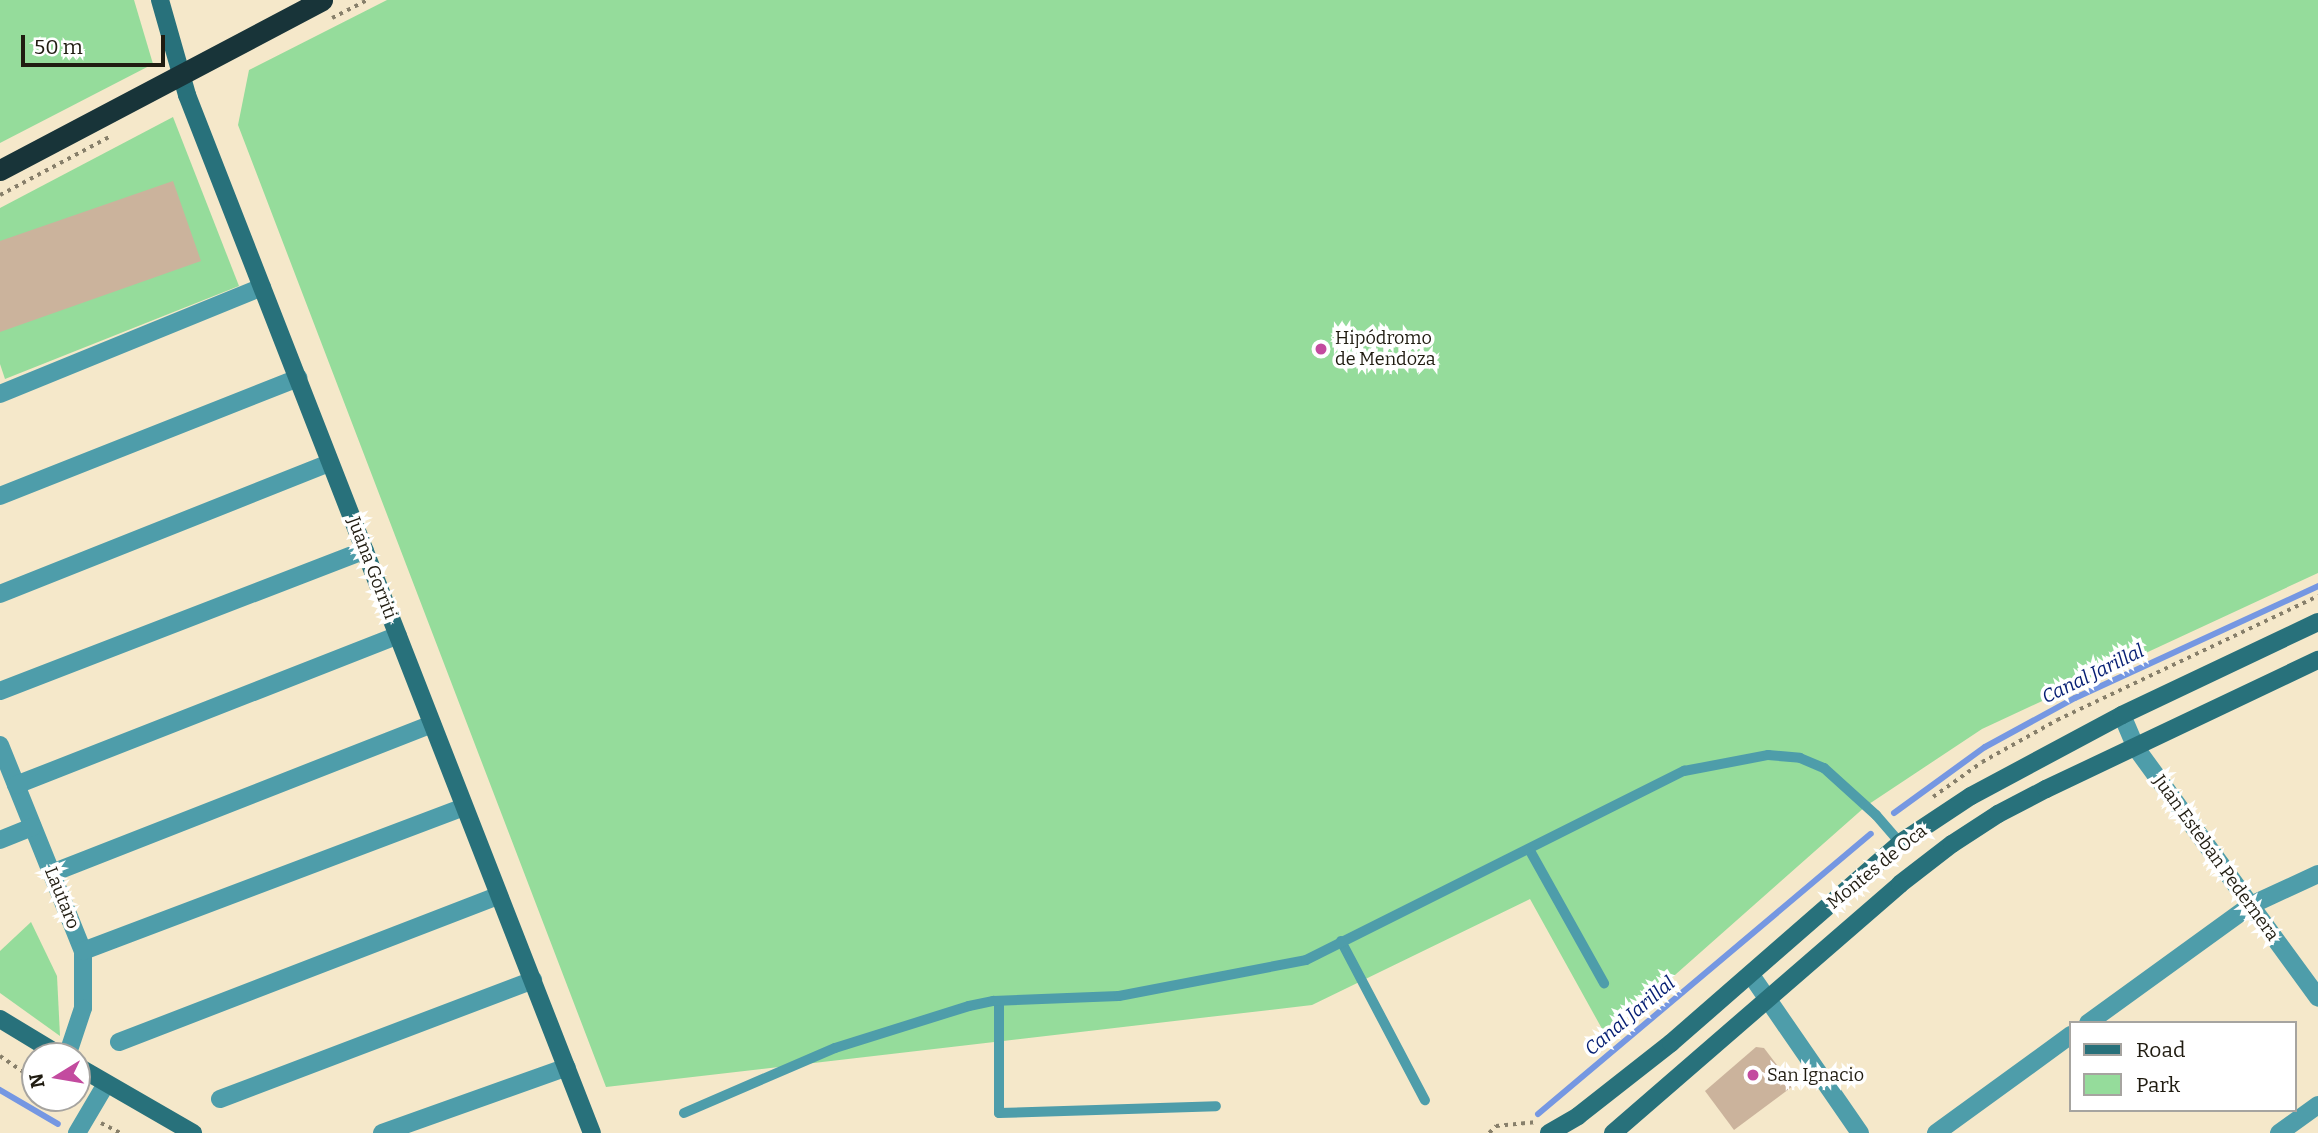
<!DOCTYPE html>
<meta charset="utf-8">
<style>
body{margin:0}
#map{position:relative;width:2318px;height:1133px;overflow:hidden;background:#f5e8ca;font-family:Bitter,serif}
div>[style]{position:absolute}
.green>*{inset:0;background:#95dc9b}
.stream>*{height:6px;margin:-3px;padding:0 3px;transform-origin:3px;border-radius:3px;background:#7597e2}
.building>*{inset:0;background:#cbb39c}
.path>*{height:3.5px;margin-top:-1.75px;transform-origin:0;background:repeating-linear-gradient(90deg,#877f6a 0 3.5px,transparent 0 8.5px)}
.lane>*{height:10px;margin:-5px;padding:0 5px;transform-origin:5px;border-radius:5px;background:#4e9daa}
.street>*{height:18px;margin:-9px;padding:0 9px;transform-origin:9px;border-radius:9px;background:#4e9daa}
.secondary>*{height:18px;margin:-9px;padding:0 9px;transform-origin:9px;border-radius:9px;background:#28717b}
.highway>*{height:21px;margin:-10.5px;padding:0 10.5px;transform-origin:10.5px;border-radius:10.5px;background:#183439}
.dots>*{width:19px;height:19px;translate:-50% -50%;box-sizing:border-box;border:4px solid #fff;border-radius:50%}
span{translate:-50% -50%;white-space:nowrap;text-align:center;line-height:1.15;-webkit-text-stroke:7px #fff;paint-order:stroke}
.poi-label{font-size:18px;color:#201c11}
.left{translate:0 -50%;text-align:left}
.street-label{font-size:18px;color:#201c11}
.water-label{font-size:19px;color:#051e73;font-style:italic}
.legend{position:absolute;left:2069px;top:1021px;width:228px;height:91px;box-sizing:border-box;background:#fff;border:2px solid #a6a4a0;margin:0;padding:9px 12px;list-style:none;font-size:21px;color:#201c11}
.legend li{display:flex;align-items:center;gap:14px;height:35px}
.legend b{width:35px;border:2px solid #a6a4a0}
.north{position:absolute;left:21px;top:1042px;width:70px;height:70px;box-sizing:border-box;background:#fff;border:2px solid #a6a4a0;border-radius:50%;rotate:259deg;font-size:19px;font-weight:700;line-height:28px;text-align:center;color:#201c11}
.north::after{content:'';display:block;margin:auto;width:24px;height:32px;background:#c34b9f;clip-path:polygon(50% 0,100% 100%,50% 72%,0 100%)}
.scale{position:absolute;left:21px;top:35px;width:144px;height:32px;box-sizing:border-box;border:4px solid #201c11;border-top:0;padding-left:9px;font-size:21px;line-height:24px;white-space:nowrap;color:#201c11;-webkit-text-stroke:5px #fff;paint-order:stroke}
</style>
<div id="map">
<div class="green">
<i style="clip-path:polygon(0 0,134px 0,153px 64px,0 143px)"></i>
<i style="clip-path:polygon(387px 0,2318px 0,2318px 573px,1982px 729px,1866px 806px,1606px 1036px,1530px 899px,1312px 1005px,606px 1087px,238px 125px,249px 70px)"></i>
<i style="clip-path:polygon(173px 117px,239px 286px,5px 379px,0 364px,0 208px)"></i>
<i style="clip-path:polygon(31px 922px,57px 976px,60px 1036px,0 993px,0 951px)"></i>
</div>
<div class="stream">
<i style="left:1894px;top:813px;width:112px;rotate:-36deg"></i>
<i style="left:1985px;top:747px;width:102px;rotate:-28.6deg"></i>
<i style="left:2075px;top:698px;width:268px;rotate:-24.7deg"></i>
<i style="left:0;top:1090px;width:67px;rotate:30.4deg"></i>
<i style="left:1538px;top:1114px;width:435px;rotate:-40.1deg"></i>
</div>
<div class="building">
<i style="clip-path:polygon(173px 181px,201px 261px,0 332px,0 241px)"></i>
<i style="clip-path:polygon(1756px 1047px,1764px 1048px,1793px 1086px,1734px 1130px,1705px 1091px)"></i>
</div>
<div class="path">
<i style="left:332px;top:18px;width:39px;rotate:-27deg"></i>
<i style="left:0;top:195px;width:123px;rotate:-28deg"></i>
<i style="left:1933px;top:797px;width:60px;rotate:-35.5deg"></i>
<i style="left:1982px;top:762px;width:86px;rotate:-29.2deg"></i>
<i style="left:2057px;top:720px;width:289px;rotate:-25.4deg"></i>
<i style="left:0;top:1056px;width:42px;rotate:34.4deg"></i>
<i style="left:60px;top:1098px;width:16px;rotate:35deg"></i>
<i style="left:101px;top:1123px;width:22px;rotate:27deg"></i>
<i style="left:1489px;top:1133px;width:10px;rotate:-45deg"></i>
<i style="left:1496px;top:1126px;width:41px;rotate:-5.6deg"></i>
</div>
<div class="lane">
<i style="left:1529px;top:849px;width:154px;rotate:60.8deg"></i>
<i style="left:1341px;top:941px;width:180px;rotate:62.2deg"></i>
<i style="left:999px;top:1001px;width:112px;rotate:90deg"></i>
<i style="left:999px;top:1113px;width:217px;rotate:-1.8deg"></i>
<i style="left:684px;top:1113px;width:164px;rotate:-23.3deg"></i>
<i style="left:835px;top:1048px;width:140px;rotate:-17.4deg"></i>
<i style="left:969px;top:1006px;width:25px;rotate:-12deg"></i>
<i style="left:993px;top:1001px;width:126px;rotate:-2.3deg"></i>
<i style="left:1119px;top:996px;width:190px;rotate:-10.9deg"></i>
<i style="left:1306px;top:960px;width:423px;rotate:-26.6deg"></i>
<i style="left:1684px;top:771px;width:86px;rotate:-10.8deg"></i>
<i style="left:1768px;top:755px;width:32px;rotate:5deg"></i>
<i style="left:1800px;top:758px;width:26px;rotate:23deg"></i>
<i style="left:1824px;top:768px;width:70px;rotate:42.1deg"></i>
<i style="left:1876px;top:815px;width:37px;rotate:49deg"></i>
</div>
<div class="street">
<i style="left:0;top:394px;width:283px;rotate:-22.2deg"></i>
<i style="left:0;top:496px;width:321px;rotate:-21.6deg"></i>
<i style="left:0;top:594px;width:355px;rotate:-21.7deg"></i>
<i style="left:0;top:691px;width:391px;rotate:-21.1deg"></i>
<i style="left:2122px;top:715px;width:36px;rotate:67deg"></i>
<i style="left:2136px;top:748px;width:309px;rotate:53.9deg"></i>
<i style="left:0;top:745px;width:222px;rotate:68.1deg"></i>
<i style="left:83px;top:951px;width:57px;rotate:90deg"></i>
<i style="left:83px;top:1008px;width:51px;rotate:108.4deg"></i>
<i style="left:16px;top:785px;width:410px;rotate:-21.4deg"></i>
<i style="left:0;top:840px;width:35px;rotate:-22deg"></i>
<i style="left:52px;top:873px;width:408px;rotate:-21.4deg"></i>
<i style="left:83px;top:951px;width:407px;rotate:-20.7deg"></i>
<i style="left:1751px;top:975px;width:192px;rotate:55.4deg"></i>
<i style="left:2088px;top:1023px;width:201px;rotate:-35.9deg"></i>
<i style="left:2251px;top:905px;width:74px;rotate:-24.8deg"></i>
<i style="left:119px;top:1042px;width:407px;rotate:-21.1deg"></i>
<i style="left:220px;top:1099px;width:335px;rotate:-20.8deg"></i>
<i style="left:77px;top:1133px;width:57px;rotate:-59.4deg"></i>
<i style="left:382px;top:1133px;width:196px;rotate:-19.6deg"></i>
<i style="left:1936px;top:1133px;width:167px;rotate:-36deg"></i>
<i style="left:2279px;top:1133px;width:48px;rotate:-35.7deg"></i>
</div>
<div class="secondary">
<i style="left:160px;top:0;width:99px;rotate:74.1deg"></i>
<i style="left:187px;top:95px;width:1114px;rotate:68.69deg"></i>
<i style="left:0;top:1019px;width:71px;rotate:31.2deg"></i>
<i style="left:77px;top:1066px;width:134px;rotate:30deg"></i>
<i style="left:1549px;top:1133px;width:34px;rotate:-30deg"></i>
<i style="left:1578px;top:1116px;width:118px;rotate:-38.1deg"></i>
<i style="left:1671px;top:1043px;width:304px;rotate:-41.1deg"></i>
<i style="left:1900px;top:843px;width:85px;rotate:-33.5deg"></i>
<i style="left:1971px;top:796px;width:171px;rotate:-28.2deg"></i>
<i style="left:2122px;top:715px;width:217px;rotate:-25.4deg"></i>
<i style="left:1613px;top:1133px;width:380px;rotate:-40.9deg"></i>
<i style="left:1900px;top:884px;width:66px;rotate:-37.6deg"></i>
<i style="left:1952px;top:844px;width:55px;rotate:-33.1deg"></i>
<i style="left:1998px;top:814px;width:54px;rotate:-27.5deg"></i>
<i style="left:2046px;top:789px;width:301px;rotate:-25.4deg"></i>
</div>
<div class="highway">
<i style="left:0;top:170px;width:364px;rotate:-27.8deg"></i>
</div>
<div class="dots">
<i style="left:1321px;top:349px;background:#c34b9f"></i>
<i style="left:1753px;top:1075px;background:#c34b9f"></i>
</div>
<div class="poi-label">
<span class="left" style="left:1335px;top:349px">Hipódromo<br>de Mendoza</span>
<span class="left" style="left:1767px;top:1075px">San Ignacio</span>
</div>
<div class="street-label">
<span style="left:372px;top:568px;rotate:69deg">Juana Gorriti</span>
<span style="left:2216px;top:858px;rotate:54deg">Juan Esteban Pedernera</span>
<span style="left:1877px;top:867px;rotate:-39deg">Montes de Oca</span>
<span style="left:62px;top:898px;rotate:68deg">Lautaro</span>
</div>
<div class="water-label">
<span style="left:2093px;top:674px;rotate:-26deg">Canal Jarillal</span>
<span style="left:1630px;top:1016px;rotate:-40deg">Canal Jarillal</span>
</div>
<ul class="legend">
<li><b style="height:9px;background:#28717b"></b>Road</li>
<li><b style="height:19px;background:#95dc9b"></b>Park</li>
</ul>
<div class="north">N</div>
<div class="scale">50 m</div>
</div>
